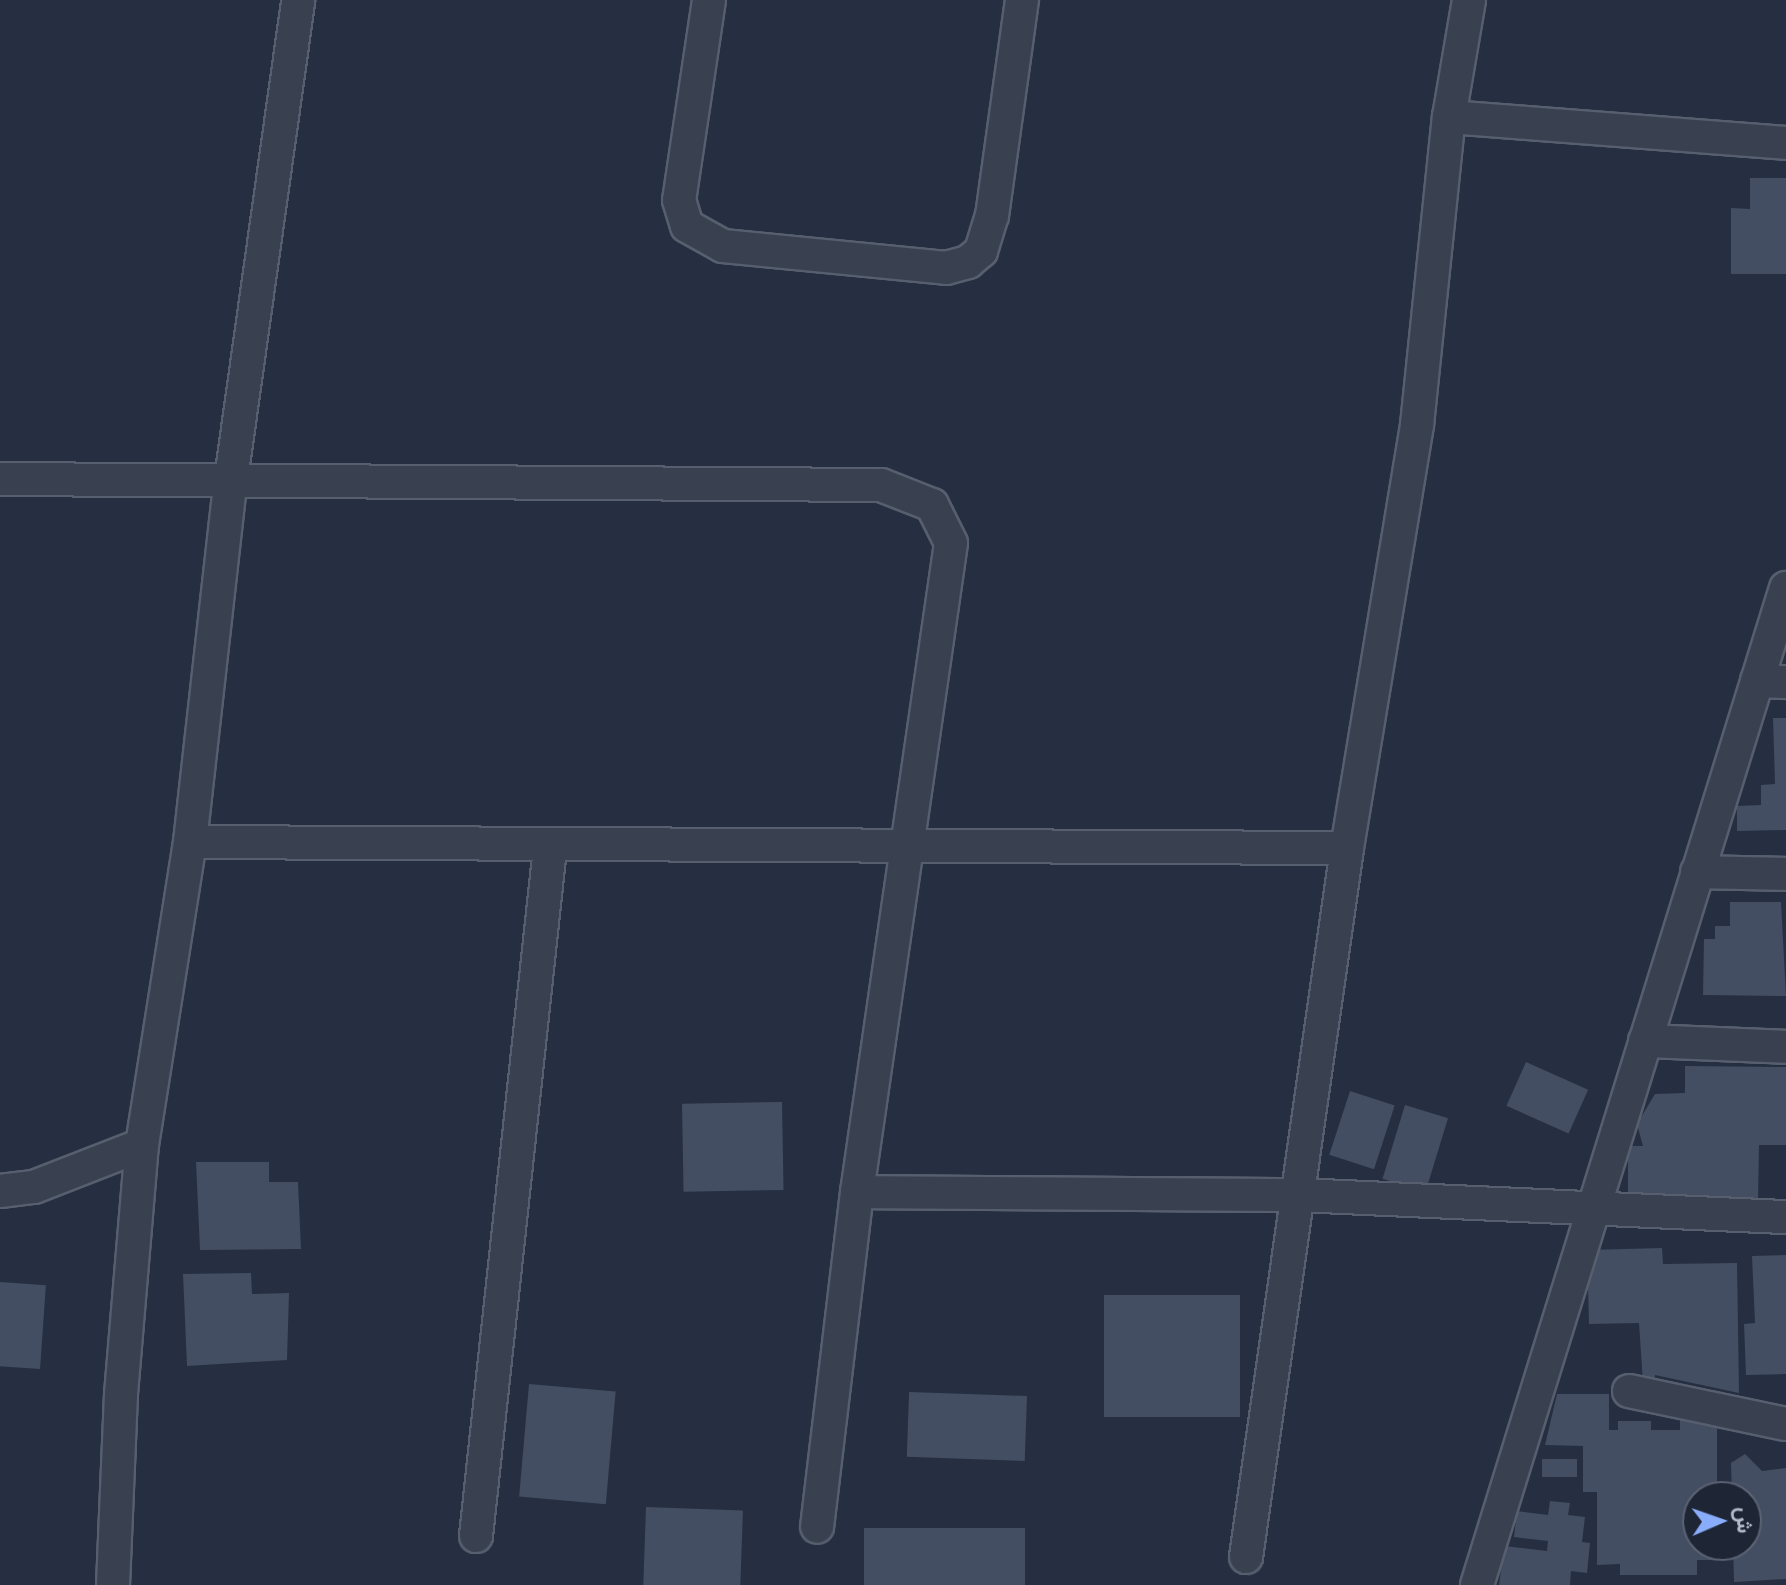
<!DOCTYPE html>
<meta charset="utf-8">
<style>
body{margin:0}
#map{position:relative;width:1786px;height:1585px;overflow:hidden;background:#252f41;font-family:"Alegreya Sans",Vazirmatn,sans-serif}
div>[style]{position:absolute}
.building>*{inset:0;background:#434e63;transform-origin:0 0}
.roads{filter:drop-shadow(2px 0 #575f6e) drop-shadow(-2px 0 #575f6e) drop-shadow(0 2px #575f6e) drop-shadow(0 -2px #575f6e)}
.street>*{height:32px;margin:-16px;padding:0 16px;transform-origin:16px;border-radius:16px;background:#394151}
span{translate:-50% -50%;white-space:nowrap;text-align:center;line-height:1.15;-webkit-text-stroke:7px #1e2636;paint-order:stroke}
.north{position:absolute;left:1682px;top:1481px;width:80px;height:80px;box-sizing:border-box;background:#1e2636;border:2px solid #5b6272;border-radius:50%;rotate:88deg;font-size:22px;font-weight:700;line-height:32px;text-align:center;color:#b6bccb}
.north::after{content:'';display:block;margin:auto;width:28px;height:36px;background:#8aadfb;clip-path:polygon(50% 0,100% 100%,50% 72%,0 100%)}
</style>
<div id="map">
<div class="building">
<i style="clip-path:polygon(1750px 178px,1786px 178px,1786px 274px,1731px 274px,1731px 208px,1750px 209px)"></i>
<i style="clip-path:polygon(1773px 718px,1786px 718px,1786px 830px,1737px 831px,1737px 806px,1761px 805px,1761px 785px,1775px 784px)"></i>
<i style="clip-path:polygon(1730px 902px,1781px 902px,1786px 996px,1703px 995px,1704px 939px,1715px 939px,1715px 926px,1730px 926px)"></i>
<i style="left:1526px;top:1062px;width:68px;height:48px;rotate:24deg"></i>
<i style="clip-path:polygon(1685px 1066px,1786px 1067px,1786px 1145px,1759px 1145px,1758px 1201px,1628px 1199px,1628px 1146px,1643px 1146px,1637px 1124px,1655px 1094px,1685px 1093px)"></i>
<i style="left:1350px;top:1091px;width:47px;height:67px;rotate:18deg"></i>
<i style="left:782px;top:1102px;width:88px;height:100px;rotate:89deg"></i>
<i style="left:1405px;top:1105px;width:45px;height:77px;rotate:17deg"></i>
<i style="clip-path:polygon(196px 1162px,269px 1162px,269px 1182px,298px 1182px,301px 1249px,200px 1250px)"></i>
<i style="clip-path:polygon(1662px 1248px,1663px 1264px,1737px 1263px,1739px 1393px,1655px 1375px,1654px 1384px,1643px 1383px,1639px 1323px,1589px 1324px,1587px 1250px)"></i>
<i style="clip-path:polygon(1786px 1255px,1786px 1374px,1746px 1375px,1744px 1324px,1755px 1323px,1752px 1256px)"></i>
<i style="clip-path:polygon(251px 1273px,252px 1294px,289px 1293px,287px 1360px,187px 1366px,183px 1274px)"></i>
<i style="left:0;top:1282px;width:46px;height:84px;rotate:4deg"></i>
<i style="left:1104px;top:1295px;width:136px;height:122px"></i>
<i style="left:529px;top:1384px;width:87px;height:113px;rotate:5deg"></i>
<i style="clip-path:polygon(1557px 1394px,1609px 1394px,1609px 1430px,1618px 1430px,1618px 1421px,1651px 1421px,1651px 1430px,1680px 1430px,1680px 1415px,1717px 1415px,1717px 1497px,1698px 1497px,1698px 1545px,1717px 1545px,1717px 1560px,1697px 1560px,1697px 1575px,1620px 1575px,1620px 1564px,1597px 1565px,1597px 1492px,1583px 1492px,1583px 1446px,1545px 1445px)"></i>
<i style="left:1027px;top:1396px;width:65px;height:118px;rotate:92deg"></i>
<i style="clip-path:polygon(1745px 1454px,1762px 1471px,1786px 1468px,1786px 1579px,1734px 1582px,1733px 1545px,1746px 1545px,1746px 1497px,1732px 1497px,1731px 1463px)"></i>
<i style="left:1542px;top:1459px;width:35px;height:18px"></i>
<i style="clip-path:polygon(1550px 1501px,1570px 1503px,1568px 1515px,1585px 1517px,1582px 1542px,1590px 1543px,1587px 1573px,1571px 1571px,1570px 1585px,1499px 1585px,1504px 1546px,1547px 1551px,1548px 1541px,1514px 1537px,1517px 1511px,1548px 1515px)"></i>
<i style="left:646px;top:1507px;width:97px;height:78px;rotate:2deg"></i>
<i style="left:864px;top:1528px;width:161px;height:57px"></i>
</div>
<div class="roads">
<div class="street">
<i style="left:709px;top:0;width:202px;rotate:98.5deg"></i>
<i style="left:679px;top:200px;width:27px;rotate:73deg"></i>
<i style="left:687px;top:226px;width:41px;rotate:29.1deg"></i>
<i style="left:723px;top:246px;width:224px;rotate:5.6deg"></i>
<i style="left:946px;top:268px;width:23px;rotate:-15deg"></i>
<i style="left:968px;top:262px;width:17px;rotate:-40deg"></i>
<i style="left:981px;top:251px;width:37px;rotate:-73deg"></i>
<i style="left:992px;top:216px;width:218px;rotate:-82.1deg"></i>
<i style="left:1449px;top:117px;width:338px;rotate:4.4deg"></i>
<i style="left:0;top:479px;width:881px;rotate:0.39deg"></i>
<i style="left:881px;top:485px;width:55px;rotate:21.4deg"></i>
<i style="left:932px;top:505px;width:42px;rotate:63.4deg"></i>
<i style="left:951px;top:543px;width:656px;rotate:98.24deg"></i>
<i style="left:857px;top:1192px;width:337px;rotate:96.8deg"></i>
<i style="left:1757px;top:681px;width:29px;rotate:2deg"></i>
<i style="left:190px;top:842px;width:1157px;rotate:0.3deg"></i>
<i style="left:1697px;top:872px;width:89px;rotate:1.3deg"></i>
<i style="left:1645px;top:1041px;width:141px;rotate:2.4deg"></i>
<i style="left:0;top:1191px;width:34px;rotate:-7deg"></i>
<i style="left:34px;top:1187px;width:116px;rotate:-21.3deg"></i>
<i style="left:857px;top:1192px;width:442px;rotate:0.4deg"></i>
<i style="left:1299px;top:1195px;width:487px;rotate:2.6deg"></i>
<i style="left:1629px;top:1391px;width:160px;rotate:11.9deg"></i>
<i style="left:476px;top:1536px;width:692px;rotate:-83.86deg"></i>
<i style="left:1246px;top:1557px;width:716px;rotate:-81.89deg"></i>
<i style="left:1347px;top:848px;width:429px;rotate:-80.6deg"></i>
<i style="left:1417px;top:425px;width:310px;rotate:-84.1deg"></i>
<i style="left:1449px;top:117px;width:119px;rotate:-80.3deg"></i>
<i style="left:113px;top:1585px;width:191px;rotate:-87.6deg"></i>
<i style="left:121px;top:1394px;width:250px;rotate:-85.2deg"></i>
<i style="left:142px;top:1145px;width:307px;rotate:-81deg"></i>
<i style="left:190px;top:842px;width:365px;rotate:-83.6deg"></i>
<i style="left:231px;top:479px;width:484px;rotate:-82deg"></i>
<i style="left:1477px;top:1585px;width:1044px;rotate:-72.78deg"></i>
</div>
</div>
<div class="north">ش</div>
</div>
